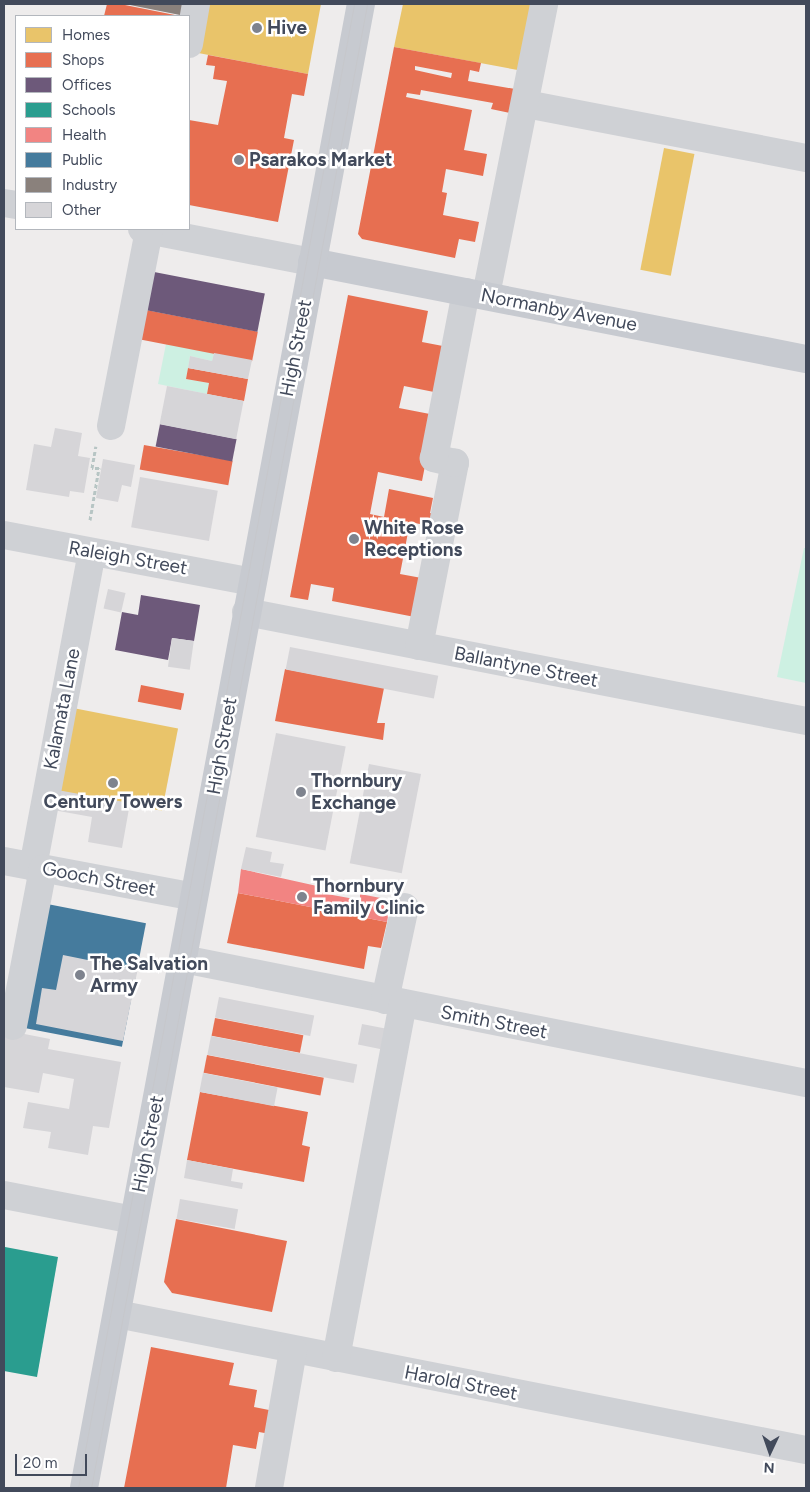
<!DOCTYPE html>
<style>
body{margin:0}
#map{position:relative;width:810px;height:1492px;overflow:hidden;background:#eeecec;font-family:Figtree,sans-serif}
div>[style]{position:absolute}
.green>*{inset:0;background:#cdf0e2}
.homes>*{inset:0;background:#e9c46a;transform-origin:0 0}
.shops>*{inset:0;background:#e76f51;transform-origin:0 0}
.offices>*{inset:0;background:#6d597a;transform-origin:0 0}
.schools>*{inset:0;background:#2a9d8f}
.health>*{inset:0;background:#f28482}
.public>*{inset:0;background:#457b9d;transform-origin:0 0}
.industry>*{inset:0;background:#8a817c}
.building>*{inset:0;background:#d6d5d8;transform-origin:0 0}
.path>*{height:3px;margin-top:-1.5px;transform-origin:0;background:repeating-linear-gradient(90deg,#b7c5c4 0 4px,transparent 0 6.5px)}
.minor>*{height:28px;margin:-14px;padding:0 14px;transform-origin:14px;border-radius:14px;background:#cfd1d5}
.major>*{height:28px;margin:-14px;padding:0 14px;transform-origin:14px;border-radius:14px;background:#c7cad0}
.tram>*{height:1px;margin:-0.5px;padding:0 0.5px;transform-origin:0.5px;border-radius:0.5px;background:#c6c7cb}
.dots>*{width:14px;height:14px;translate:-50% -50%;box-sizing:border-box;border:2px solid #fff;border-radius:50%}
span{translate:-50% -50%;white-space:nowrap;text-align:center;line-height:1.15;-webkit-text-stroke:5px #fff;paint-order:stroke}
.poi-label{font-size:19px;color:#424a5b;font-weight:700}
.left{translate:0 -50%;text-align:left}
.street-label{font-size:19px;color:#424a5b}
.frame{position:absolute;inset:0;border:5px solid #424a5b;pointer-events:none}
.legend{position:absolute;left:15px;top:15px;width:175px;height:215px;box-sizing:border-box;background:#fff;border:1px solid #b3b7bd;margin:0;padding:6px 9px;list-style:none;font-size:15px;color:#424a5b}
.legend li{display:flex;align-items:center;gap:10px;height:25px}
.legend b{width:25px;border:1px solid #b3b7bd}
.north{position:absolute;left:745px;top:1427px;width:50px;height:50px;-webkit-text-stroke:4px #fff;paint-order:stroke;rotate:183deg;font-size:14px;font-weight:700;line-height:20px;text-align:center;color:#424a5b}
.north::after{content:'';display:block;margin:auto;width:18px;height:22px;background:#424a5b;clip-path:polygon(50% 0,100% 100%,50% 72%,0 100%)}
.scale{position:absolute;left:15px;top:1454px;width:72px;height:22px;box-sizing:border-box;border:2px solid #424a5b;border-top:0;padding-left:6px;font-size:15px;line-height:18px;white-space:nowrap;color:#424a5b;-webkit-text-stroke:4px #fff;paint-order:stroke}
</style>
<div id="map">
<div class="green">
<i style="clip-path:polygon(166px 344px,214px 353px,212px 361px,190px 356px,188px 368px,186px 379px,209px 383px,207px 394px,158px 384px)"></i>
<i style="clip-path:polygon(804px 548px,806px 548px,806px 683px,777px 677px)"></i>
</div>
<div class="homes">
<i style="clip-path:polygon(202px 4px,321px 4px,308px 74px,193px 52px)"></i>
<i style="clip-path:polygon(403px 4px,536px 4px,523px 71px,394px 47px)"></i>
<i style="left:664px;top:148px;width:31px;height:124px;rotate:11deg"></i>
<i style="left:73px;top:708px;width:107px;height:84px;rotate:11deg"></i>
</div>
<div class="shops">
<i style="clip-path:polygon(107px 4px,120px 4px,180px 16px,104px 16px)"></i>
<i style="clip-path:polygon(evenodd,394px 47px,481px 63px,479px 72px,470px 70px,468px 81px,521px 90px,515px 114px,491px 109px,493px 103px,421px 90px,420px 95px,407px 93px,406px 97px,472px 110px,464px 150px,487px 154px,483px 176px,446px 169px,442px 192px,447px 193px,443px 215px,479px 222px,475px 242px,459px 239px,455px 258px,362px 239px,358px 234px,394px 47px,415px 66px,452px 73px,451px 78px,415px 70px,415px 66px)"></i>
<i style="clip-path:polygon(208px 55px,308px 74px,304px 96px,292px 94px,284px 138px,294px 140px,278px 222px,189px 205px,189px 120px,218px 125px,227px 81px,213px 79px,215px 66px,206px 65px)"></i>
<i style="clip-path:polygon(348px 295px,428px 311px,422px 342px,448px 347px,439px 393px,404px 386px,399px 408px,435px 415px,422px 481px,378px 472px,370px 514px,384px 517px,389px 489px,433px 498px,430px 513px,441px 515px,439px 528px,410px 522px,400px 574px,427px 579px,420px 618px,332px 601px,334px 588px,311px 584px,308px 600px,290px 597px)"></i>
<i style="left:141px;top:309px;width:119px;height:30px;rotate:11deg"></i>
<i style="clip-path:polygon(188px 368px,248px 379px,244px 401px,207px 394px,209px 383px,186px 379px)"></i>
<i style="left:144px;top:445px;width:90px;height:25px;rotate:10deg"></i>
<i style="clip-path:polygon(285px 669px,384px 688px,377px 723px,385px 723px,383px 740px,275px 721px)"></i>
<i style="left:141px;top:685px;width:44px;height:17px;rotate:11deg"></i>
<i style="clip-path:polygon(238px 893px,387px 922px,381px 948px,368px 946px,364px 969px,227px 943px)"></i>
<i style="left:215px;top:1018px;width:90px;height:18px;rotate:11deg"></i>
<i style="left:207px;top:1055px;width:119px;height:18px;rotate:11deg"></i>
<i style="clip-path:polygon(200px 1092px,308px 1112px,302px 1145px,310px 1147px,304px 1182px,187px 1160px)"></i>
<i style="clip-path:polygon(176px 1219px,287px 1241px,272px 1312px,172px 1293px,164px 1282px)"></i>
<i style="clip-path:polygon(151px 1347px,234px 1363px,229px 1385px,257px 1390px,254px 1407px,274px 1411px,270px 1434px,259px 1432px,256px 1449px,233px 1445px,226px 1488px,124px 1488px)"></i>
</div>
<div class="offices">
<i style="left:149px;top:271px;width:118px;height:39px;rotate:11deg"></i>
<i style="left:160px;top:424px;width:78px;height:23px;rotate:11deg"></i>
<i style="clip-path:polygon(141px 595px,200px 605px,194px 641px,172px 638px,168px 660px,115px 650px,122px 612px,138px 615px)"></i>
</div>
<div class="schools">
<i style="clip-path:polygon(5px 1247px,58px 1257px,37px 1377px,4px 1371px)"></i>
</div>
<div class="health">
<i style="clip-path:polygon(241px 869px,317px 886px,316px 892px,360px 900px,360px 894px,391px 900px,387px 922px,238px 893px)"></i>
</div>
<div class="public">
<i style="left:37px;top:902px;width:111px;height:126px;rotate:11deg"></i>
</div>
<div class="industry">
<i style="clip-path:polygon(125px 4px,192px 4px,185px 16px)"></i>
</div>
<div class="building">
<i style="clip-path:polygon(214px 353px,252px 360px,248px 379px,188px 368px,190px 356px,212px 361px)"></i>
<i style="left:167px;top:386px;width:78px;height:39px;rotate:11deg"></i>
<i style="clip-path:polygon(55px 428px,82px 433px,78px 456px,90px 458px,84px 493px,70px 491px,69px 497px,26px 490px,34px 444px,51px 447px)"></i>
<i style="clip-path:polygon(103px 459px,135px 465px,131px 487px,122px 485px,118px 502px,96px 498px)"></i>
<i style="left:140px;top:477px;width:79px;height:51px;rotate:10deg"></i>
<i style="left:108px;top:589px;width:18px;height:20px;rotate:13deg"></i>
<i style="left:172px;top:638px;width:22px;height:29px;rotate:8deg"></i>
<i style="left:290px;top:647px;width:151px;height:23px;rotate:11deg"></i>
<i style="left:276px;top:733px;width:71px;height:106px;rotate:11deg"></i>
<i style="left:369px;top:764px;width:53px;height:101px;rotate:11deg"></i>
<i style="clip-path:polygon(57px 790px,130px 803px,122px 848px,88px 842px,92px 817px,53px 810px)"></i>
<i style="clip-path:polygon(246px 847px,272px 852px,270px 862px,284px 864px,281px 877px,241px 869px)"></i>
<i style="clip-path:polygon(63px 955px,132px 969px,133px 962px,139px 963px,123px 1041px,36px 1024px,42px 988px,56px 990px)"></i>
<i style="left:219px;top:997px;width:97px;height:21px;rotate:11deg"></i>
<i style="left:362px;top:1024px;width:25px;height:21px;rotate:11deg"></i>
<i style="clip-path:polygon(4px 1030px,50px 1039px,48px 1049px,121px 1062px,109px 1128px,93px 1126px,88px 1155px,48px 1148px,51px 1132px,23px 1128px,28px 1102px,69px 1109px,74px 1079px,43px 1073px,39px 1093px,4px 1087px)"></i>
<i style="left:211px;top:1036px;width:149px;height:19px;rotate:11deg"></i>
<i style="left:203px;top:1073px;width:76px;height:19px;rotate:11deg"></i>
<i style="clip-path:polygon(187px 1160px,233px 1169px,231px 1181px,243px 1183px,242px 1189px,184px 1178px)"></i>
<i style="left:180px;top:1199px;width:59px;height:20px;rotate:10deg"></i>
</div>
<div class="path">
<i style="left:90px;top:520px;width:53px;rotate:-80.2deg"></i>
<i style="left:99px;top:468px;width:7px;rotate:180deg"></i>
<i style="left:92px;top:468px;width:22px;rotate:-80deg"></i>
</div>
<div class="minor">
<i style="left:189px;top:44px;width:41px;rotate:-80.1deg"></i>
<i style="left:526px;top:104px;width:285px;rotate:10.9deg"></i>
<i style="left:4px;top:203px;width:12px;rotate:9deg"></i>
<i style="left:142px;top:229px;width:173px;rotate:11deg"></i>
<i style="left:486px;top:295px;width:297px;rotate:-78.7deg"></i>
<i style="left:111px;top:426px;width:200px;rotate:-79deg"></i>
<i style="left:4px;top:535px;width:252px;rotate:10.7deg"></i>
<i style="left:246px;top:612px;width:571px;rotate:11.01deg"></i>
<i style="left:419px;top:646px;width:187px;rotate:-78.9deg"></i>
<i style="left:455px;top:463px;width:22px;rotate:-167deg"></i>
<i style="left:434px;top:458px;width:169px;rotate:-79.1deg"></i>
<i style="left:4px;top:861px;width:193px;rotate:10.7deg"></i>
<i style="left:33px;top:867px;width:320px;rotate:-79.4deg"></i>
<i style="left:183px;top:959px;width:635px;rotate:11.26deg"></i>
<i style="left:385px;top:1000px;width:95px;rotate:-77.9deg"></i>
<i style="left:13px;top:1026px;width:160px;rotate:-79.2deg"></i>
<i style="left:4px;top:1195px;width:132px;rotate:10.9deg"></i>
<i style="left:117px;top:1314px;width:702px;rotate:11.17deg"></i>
<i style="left:336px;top:1358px;width:361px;rotate:-79.3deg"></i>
<i style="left:269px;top:1488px;width:140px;rotate:-80.1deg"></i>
</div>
<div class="major">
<i style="left:312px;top:262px;width:503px;rotate:11.11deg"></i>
<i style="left:84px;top:1488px;width:1510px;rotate:-79.43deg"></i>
</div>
<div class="tram">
<i style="left:78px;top:1488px;width:1509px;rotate:-79.46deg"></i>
<i style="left:91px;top:1488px;width:1509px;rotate:-79.46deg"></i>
</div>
<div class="dots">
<i style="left:257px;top:28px;background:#7e838e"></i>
<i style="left:239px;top:160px;background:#7e838e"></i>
<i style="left:354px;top:539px;background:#7e838e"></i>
<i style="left:113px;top:783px;background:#7e838e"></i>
<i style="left:301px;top:792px;background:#7e838e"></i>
<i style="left:302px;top:897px;background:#7e838e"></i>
<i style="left:80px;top:975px;background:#7e838e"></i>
</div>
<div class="poi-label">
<span class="left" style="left:267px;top:28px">Hive</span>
<span class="left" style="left:249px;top:160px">Psarakos Market</span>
<span class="left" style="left:364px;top:539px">White Rose<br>Receptions</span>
<span class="left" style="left:311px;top:792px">Thornbury<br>Exchange</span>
<span style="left:113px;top:802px">Century Towers</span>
<span class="left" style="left:313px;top:897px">Thornbury<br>Family Clinic</span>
<span class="left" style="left:90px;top:975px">The Salvation<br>Army</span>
</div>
<div class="street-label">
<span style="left:559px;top:310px;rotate:11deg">Normanby Avenue</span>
<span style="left:296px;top:348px;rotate:-79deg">High Street</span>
<span style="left:128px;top:558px;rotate:10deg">Raleigh Street</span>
<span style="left:526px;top:667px;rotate:11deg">Ballantyne Street</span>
<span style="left:62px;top:709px;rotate:-79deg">Kalamata Lane</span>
<span style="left:222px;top:746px;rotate:-80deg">High Street</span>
<span style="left:99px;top:879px;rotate:11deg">Gooch Street</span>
<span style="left:494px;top:1022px;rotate:11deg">Smith Street</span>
<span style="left:148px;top:1144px;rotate:-79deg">High Street</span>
<span style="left:461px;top:1383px;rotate:11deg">Harold Street</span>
</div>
<div class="frame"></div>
<ul class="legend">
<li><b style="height:14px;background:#e9c46a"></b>Homes</li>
<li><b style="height:14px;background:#e76f51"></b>Shops</li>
<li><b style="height:14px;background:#6d597a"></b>Offices</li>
<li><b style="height:14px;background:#2a9d8f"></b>Schools</li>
<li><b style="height:14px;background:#f28482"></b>Health</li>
<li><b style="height:14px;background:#457b9d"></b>Public</li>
<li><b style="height:14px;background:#8a817c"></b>Industry</li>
<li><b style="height:14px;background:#d6d5d8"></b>Other</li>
</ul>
<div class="north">N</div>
<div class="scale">20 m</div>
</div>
